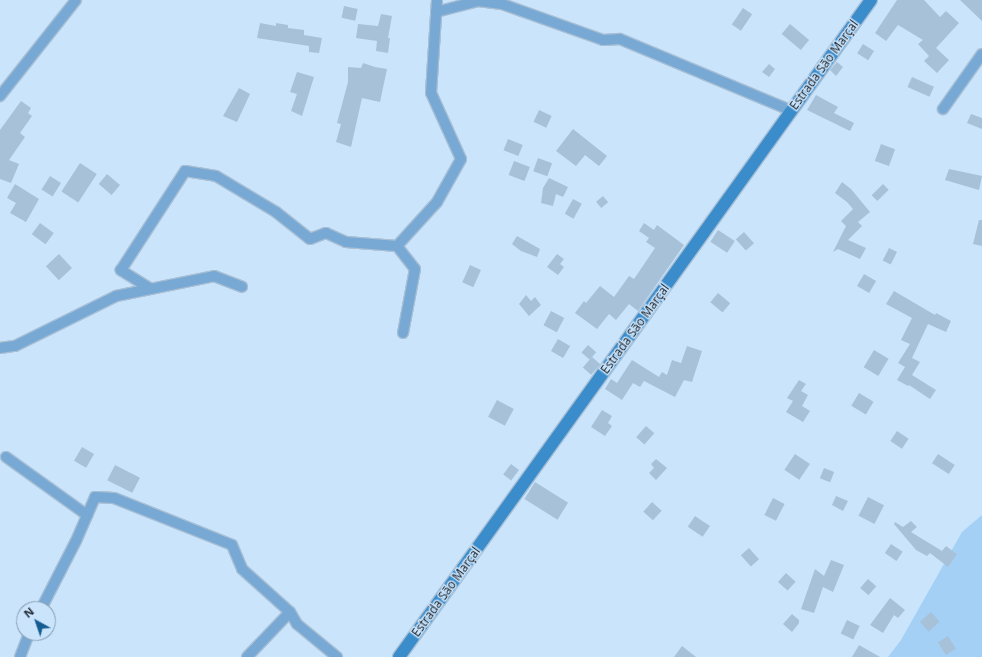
<!DOCTYPE html>
<meta charset="utf-8">
<style>
body{margin:0}
#map{position:relative;width:982px;height:657px;overflow:hidden;background:#cae4fc;font-family:"Noto Sans",sans-serif}
div>[style]{position:absolute}
.green>*{inset:0;background:#a4d0f6}
.building>*{inset:0;background:#a7c1d8;transform-origin:0 0}
.roads{filter:drop-shadow(1px 0 #a8bfd4) drop-shadow(-1px 0 #a8bfd4) drop-shadow(0 1px #a8bfd4) drop-shadow(0 -1px #a8bfd4)}
.street>*{height:10px;margin:-5px;padding:0 5px;transform-origin:5px;border-radius:5px;background:#78a9d4}
.secondary>*{height:12px;margin:-6px;padding:0 6px;transform-origin:6px;border-radius:6px;background:#3a8ccb}
span{translate:-50% -50%;white-space:nowrap;text-align:center;line-height:1.15;-webkit-text-stroke:3px #cae4fc;paint-order:stroke}
.street-label{font-size:12px;color:#212b34}
.north{position:absolute;left:16px;top:601px;width:40px;height:40px;box-sizing:border-box;background:#cae4fc;border:1px solid #869aac;border-radius:50%;rotate:320deg;font-size:11px;font-weight:700;line-height:16px;text-align:center;color:#212b34}
.north::after{content:'';display:block;margin:auto;width:14px;height:18px;background:#165e92;clip-path:polygon(50% 0,100% 100%,50% 72%,0 100%)}
</style>
<div id="map">
<div class="green">
<i style="clip-path:polygon(982px 515px,982px 657px,888px 657px,901px 640px,962px 532px)"></i>
</div>
<div class="building">
<i style="clip-path:polygon(897px 0,924px 0,940px 17px,946px 11px,959px 23px,936px 48px,949px 60px,937px 73px,924px 61px,929px 56px,918px 44px,923px 40px,898px 25px,886px 41px,875px 33px)"></i>
<i style="clip-path:polygon(960px 0,982px 0,982px 21px)"></i>
<i style="left:344px;top:6px;width:14px;height:12px;rotate:12deg"></i>
<i style="left:743px;top:8px;width:11px;height:20px;rotate:34deg"></i>
<i style="clip-path:polygon(381px 14px,392px 16px,388px 38px,390px 38px,388px 53px,376px 51px,377px 41px,356px 38px,358px 24px,378px 26px)"></i>
<i style="clip-path:polygon(260px 23px,276px 26px,276px 23px,288px 25px,288px 28px,304px 30px,304px 35px,322px 38px,319px 53px,309px 52px,309px 46px,257px 38px)"></i>
<i style="left:790px;top:24px;width:25px;height:13px;rotate:40deg"></i>
<i style="left:863px;top:44px;width:13px;height:11px;rotate:32deg"></i>
<i style="clip-path:polygon(837px 62px,843px 67px,836px 76px,830px 70px)"></i>
<i style="clip-path:polygon(363px 63px,375px 67px,387px 69px,380px 102px,362px 98px,351px 147px,336px 142px,341px 124px,337px 123px,348px 82px,348px 67px,361px 68px)"></i>
<i style="clip-path:polygon(769px 64px,775px 69px,769px 77px,762px 72px)"></i>
<i style="clip-path:polygon(297px 72px,314px 77px,302px 116px,291px 111px,297px 94px,290px 92px)"></i>
<i style="left:912px;top:77px;width:24px;height:11px;rotate:24deg"></i>
<i style="clip-path:polygon(239px 88px,250px 94px,237px 122px,223px 116px)"></i>
<i style="clip-path:polygon(816px 95px,838px 107px,834px 113px,854px 123px,850px 131px,807px 110px)"></i>
<i style="clip-path:polygon(21px 101px,31px 108px,28px 113px,32px 116px,20px 133px,25px 137px,9px 160px,19px 164px,11px 183px,0 179px,0 130px)"></i>
<i style="left:539px;top:110px;width:14px;height:13px;rotate:25deg"></i>
<i style="clip-path:polygon(971px 114px,982px 118px,982px 129px,967px 123px)"></i>
<i style="clip-path:polygon(573px 129px,607px 156px,599px 166px,585px 155px,576px 166px,556px 151px)"></i>
<i style="left:508px;top:139px;width:16px;height:12px;rotate:22deg"></i>
<i style="left:881px;top:144px;width:15px;height:18px;rotate:20deg"></i>
<i style="left:538px;top:158px;width:15px;height:14px;rotate:20deg"></i>
<i style="left:514px;top:161px;width:17px;height:15px;rotate:21deg"></i>
<i style="left:80px;top:163px;width:20px;height:34px;rotate:33deg"></i>
<i style="clip-path:polygon(949px 169px,982px 176px,979px 190px,945px 180px)"></i>
<i style="left:107px;top:174px;width:17px;height:13px;rotate:40deg"></i>
<i style="left:50px;top:176px;width:13px;height:16px;rotate:32deg"></i>
<i style="clip-path:polygon(549px 178px,568px 187px,563px 197px,556px 194px,553px 206px,541px 203px,543px 188px)"></i>
<i style="clip-path:polygon(842px 182px,851px 189px,870px 212px,858px 222px,862px 226px,848px 240px,866px 248px,860px 259px,838px 249px,833px 252px,846px 226px,841px 221px,853px 209px,847px 202px,835px 193px)"></i>
<i style="clip-path:polygon(15px 184px,39px 199px,26px 222px,10px 213px,16px 203px,7px 198px)"></i>
<i style="left:883px;top:184px;width:8px;height:16px;rotate:45deg"></i>
<i style="left:603px;top:196px;width:8px;height:9px;rotate:50deg"></i>
<i style="left:573px;top:199px;width:10px;height:17px;rotate:29deg"></i>
<i style="clip-path:polygon(979px 220px,982px 220px,982px 246px,973px 244px)"></i>
<i style="left:40px;top:223px;width:17px;height:14px;rotate:36deg"></i>
<i style="clip-path:polygon(644px 223px,654px 230px,657px 225px,684px 245px,638px 311px,629px 304px,616px 320px,609px 314px,597px 329px,575px 313px,584px 301px,586px 303px,600px 286px,614px 297px,629px 276px,634px 279px,655px 248px,646px 242px,649px 238px,639px 231px)"></i>
<i style="left:718px;top:230px;width:20px;height:14px;rotate:33deg"></i>
<i style="left:744px;top:232px;width:15px;height:11px;rotate:48deg"></i>
<i style="clip-path:polygon(517px 236px,540px 249px,537px 257px,521px 251px,512px 244px)"></i>
<i style="left:889px;top:248px;width:9px;height:14px;rotate:27deg"></i>
<i style="left:59px;top:254px;width:19px;height:18px;rotate:47deg"></i>
<i style="clip-path:polygon(557px 254px,564px 259px,560px 264px,564px 267px,558px 275px,547px 267px)"></i>
<i style="left:470px;top:265px;width:12px;height:19px;rotate:24deg"></i>
<i style="left:864px;top:274px;width:14px;height:14px;rotate:30deg"></i>
<i style="clip-path:polygon(894px 291px,935px 315px,936px 313px,951px 321px,946px 332px,928px 324px,912px 358px,920px 362px,912px 375px,936px 390px,930px 399px,909px 385px,908px 386px,897px 380px,905px 367px,898px 363px,910px 344px,901px 340px,912px 318px,886px 304px)"></i>
<i style="left:718px;top:293px;width:16px;height:12px;rotate:40deg"></i>
<i style="clip-path:polygon(526px 295px,531px 301px,535px 297px,541px 305px,529px 316px,519px 304px)"></i>
<i style="left:551px;top:311px;width:15px;height:16px;rotate:28deg"></i>
<i style="left:558px;top:339px;width:14px;height:14px;rotate:30deg"></i>
<i style="left:588px;top:345px;width:11px;height:10px;rotate:41deg"></i>
<i style="clip-path:polygon(687px 346px,702px 351px,692px 382px,684px 380px,675px 397px,644px 381px,640px 387px,633px 383px,622px 400px,605px 389px,611px 379px,617px 383px,632px 360px,659px 377px,662px 372px,667px 375px,672px 360px,681px 363px)"></i>
<i style="left:874px;top:350px;width:17px;height:20px;rotate:31deg"></i>
<i style="left:592px;top:357px;width:11px;height:14px;rotate:41deg"></i>
<i style="clip-path:polygon(799px 380px,806px 384px,801px 391px,808px 395px,802px 406px,810px 411px,803px 422px,786px 412px,793px 401px,787px 398px)"></i>
<i style="left:859px;top:393px;width:17px;height:15px;rotate:31deg"></i>
<i style="left:497px;top:400px;width:19px;height:19px;rotate:28deg"></i>
<i style="clip-path:polygon(602px 410px,612px 416px,608px 423px,612px 426px,605px 436px,591px 427px)"></i>
<i style="left:646px;top:426px;width:11px;height:15px;rotate:41deg"></i>
<i style="left:897px;top:431px;width:14px;height:12px;rotate:34deg"></i>
<i style="left:82px;top:447px;width:14px;height:16px;rotate:30deg"></i>
<i style="left:795px;top:454px;width:18px;height:19px;rotate:34deg"></i>
<i style="left:938px;top:454px;width:20px;height:11px;rotate:33deg"></i>
<i style="clip-path:polygon(656px 459px,667px 468px,656px 480px,649px 473px,654px 468px,651px 464px)"></i>
<i style="left:511px;top:464px;width:10px;height:13px;rotate:37deg"></i>
<i style="left:115px;top:465px;width:28px;height:17px;rotate:27deg"></i>
<i style="left:824px;top:468px;width:11px;height:11px;rotate:22deg"></i>
<i style="left:535px;top:482px;width:39px;height:20px;rotate:32deg"></i>
<i style="clip-path:polygon(836px 496px,848px 501px,843px 511px,832px 505px)"></i>
<i style="left:868px;top:497px;width:18px;height:21px;rotate:27deg"></i>
<i style="left:773px;top:498px;width:13px;height:19px;rotate:27deg"></i>
<i style="left:652px;top:502px;width:13px;height:13px;rotate:42deg"></i>
<i style="left:695px;top:516px;width:18px;height:13px;rotate:34deg"></i>
<i style="clip-path:polygon(911px 521px,917px 527px,911px 532px,942px 551px,946px 546px,957px 554px,948px 567px,930px 553px,927px 556px,916px 550px,894px 524px,895px 522px,903px 527px)"></i>
<i style="left:891px;top:544px;width:14px;height:11px;rotate:34deg"></i>
<i style="left:749px;top:548px;width:15px;height:11px;rotate:48deg"></i>
<i style="clip-path:polygon(831px 560px,844px 565px,833px 592px,823px 587px,814px 613px,801px 609px,815px 569px,824px 576px)"></i>
<i style="left:786px;top:573px;width:13px;height:12px;rotate:42deg"></i>
<i style="left:868px;top:579px;width:11px;height:12px;rotate:41deg"></i>
<i style="clip-path:polygon(890px 598px,905px 610px,898px 618px,894px 615px,883px 633px,870px 625px)"></i>
<i style="left:931px;top:612px;width:13px;height:15px;rotate:48deg"></i>
<i style="clip-path:polygon(792px 614px,799px 620px,799px 623px,792px 632px,783px 624px)"></i>
<i style="left:847px;top:620px;width:14px;height:15px;rotate:25deg"></i>
<i style="left:948px;top:636px;width:15px;height:12px;rotate:58deg"></i>
<i style="clip-path:polygon(859px 645px,880px 657px,852px 657px)"></i>
<i style="clip-path:polygon(682px 646px,696px 657px,674px 657px)"></i>
</div>
<div class="roads">
<div class="street">
<i style="left:436px;top:12px;width:43px;rotate:-14.7deg"></i>
<i style="left:478px;top:1px;width:24px;rotate:7deg"></i>
<i style="left:502px;top:4px;width:107px;rotate:19.6deg"></i>
<i style="left:603px;top:40px;width:17px;rotate:-3deg"></i>
<i style="left:620px;top:39px;width:186px;rotate:22.7deg"></i>
<i style="left:0;top:96px;width:122px;rotate:-51.6deg"></i>
<i style="left:943px;top:109px;width:67px;rotate:-54.7deg"></i>
<i style="left:397px;top:246px;width:29px;rotate:52deg"></i>
<i style="left:415px;top:269px;width:65px;rotate:100.6deg"></i>
<i style="left:151px;top:289px;width:36px;rotate:-148deg"></i>
<i style="left:121px;top:270px;width:118px;rotate:-57.1deg"></i>
<i style="left:185px;top:171px;width:31px;rotate:9deg"></i>
<i style="left:216px;top:176px;width:70px;rotate:31deg"></i>
<i style="left:276px;top:212px;width:43px;rotate:38.5deg"></i>
<i style="left:310px;top:239px;width:17px;rotate:-21deg"></i>
<i style="left:326px;top:233px;width:22px;rotate:24deg"></i>
<i style="left:346px;top:242px;width:51px;rotate:4.5deg"></i>
<i style="left:397px;top:246px;width:59px;rotate:-47.7deg"></i>
<i style="left:437px;top:202px;width:49px;rotate:-60.8deg"></i>
<i style="left:461px;top:159px;width:72px;rotate:-114.4deg"></i>
<i style="left:431px;top:93px;width:93px;rotate:-86.3deg"></i>
<i style="left:0;top:348px;width:15px;rotate:-8deg"></i>
<i style="left:15px;top:346px;width:113px;rotate:-26.3deg"></i>
<i style="left:116px;top:296px;width:100px;rotate:-11.5deg"></i>
<i style="left:214px;top:276px;width:30px;rotate:21deg"></i>
<i style="left:6px;top:457px;width:100px;rotate:35.6deg"></i>
<i style="left:41px;top:609px;width:76px;rotate:-62.8deg"></i>
<i style="left:76px;top:541px;width:48px;rotate:-66.6deg"></i>
<i style="left:95px;top:497px;width:19px;rotate:3deg"></i>
<i style="left:114px;top:498px;width:127px;rotate:21.7deg"></i>
<i style="left:232px;top:545px;width:26px;rotate:67deg"></i>
<i style="left:242px;top:569px;width:64px;rotate:41.9deg"></i>
<i style="left:290px;top:612px;width:14px;rotate:60deg"></i>
<i style="left:297px;top:624px;width:52px;rotate:39.5deg"></i>
<i style="left:20px;top:657px;width:26px;rotate:-69deg"></i>
<i style="left:247px;top:657px;width:62px;rotate:-46.3deg"></i>
</div>
<div class="secondary">
<i style="left:399px;top:657px;width:809px;rotate:-54.31deg"></i>
</div>
</div>
<div class="street-label">
<span style="left:824px;top:65px;rotate:-54deg">Estrada São Marçal</span>
<span style="left:635px;top:329px;rotate:-54deg">Estrada São Marçal</span>
<span style="left:446px;top:592px;rotate:-54deg">Estrada São Marçal</span>
</div>
<div class="north">N</div>
</div>
